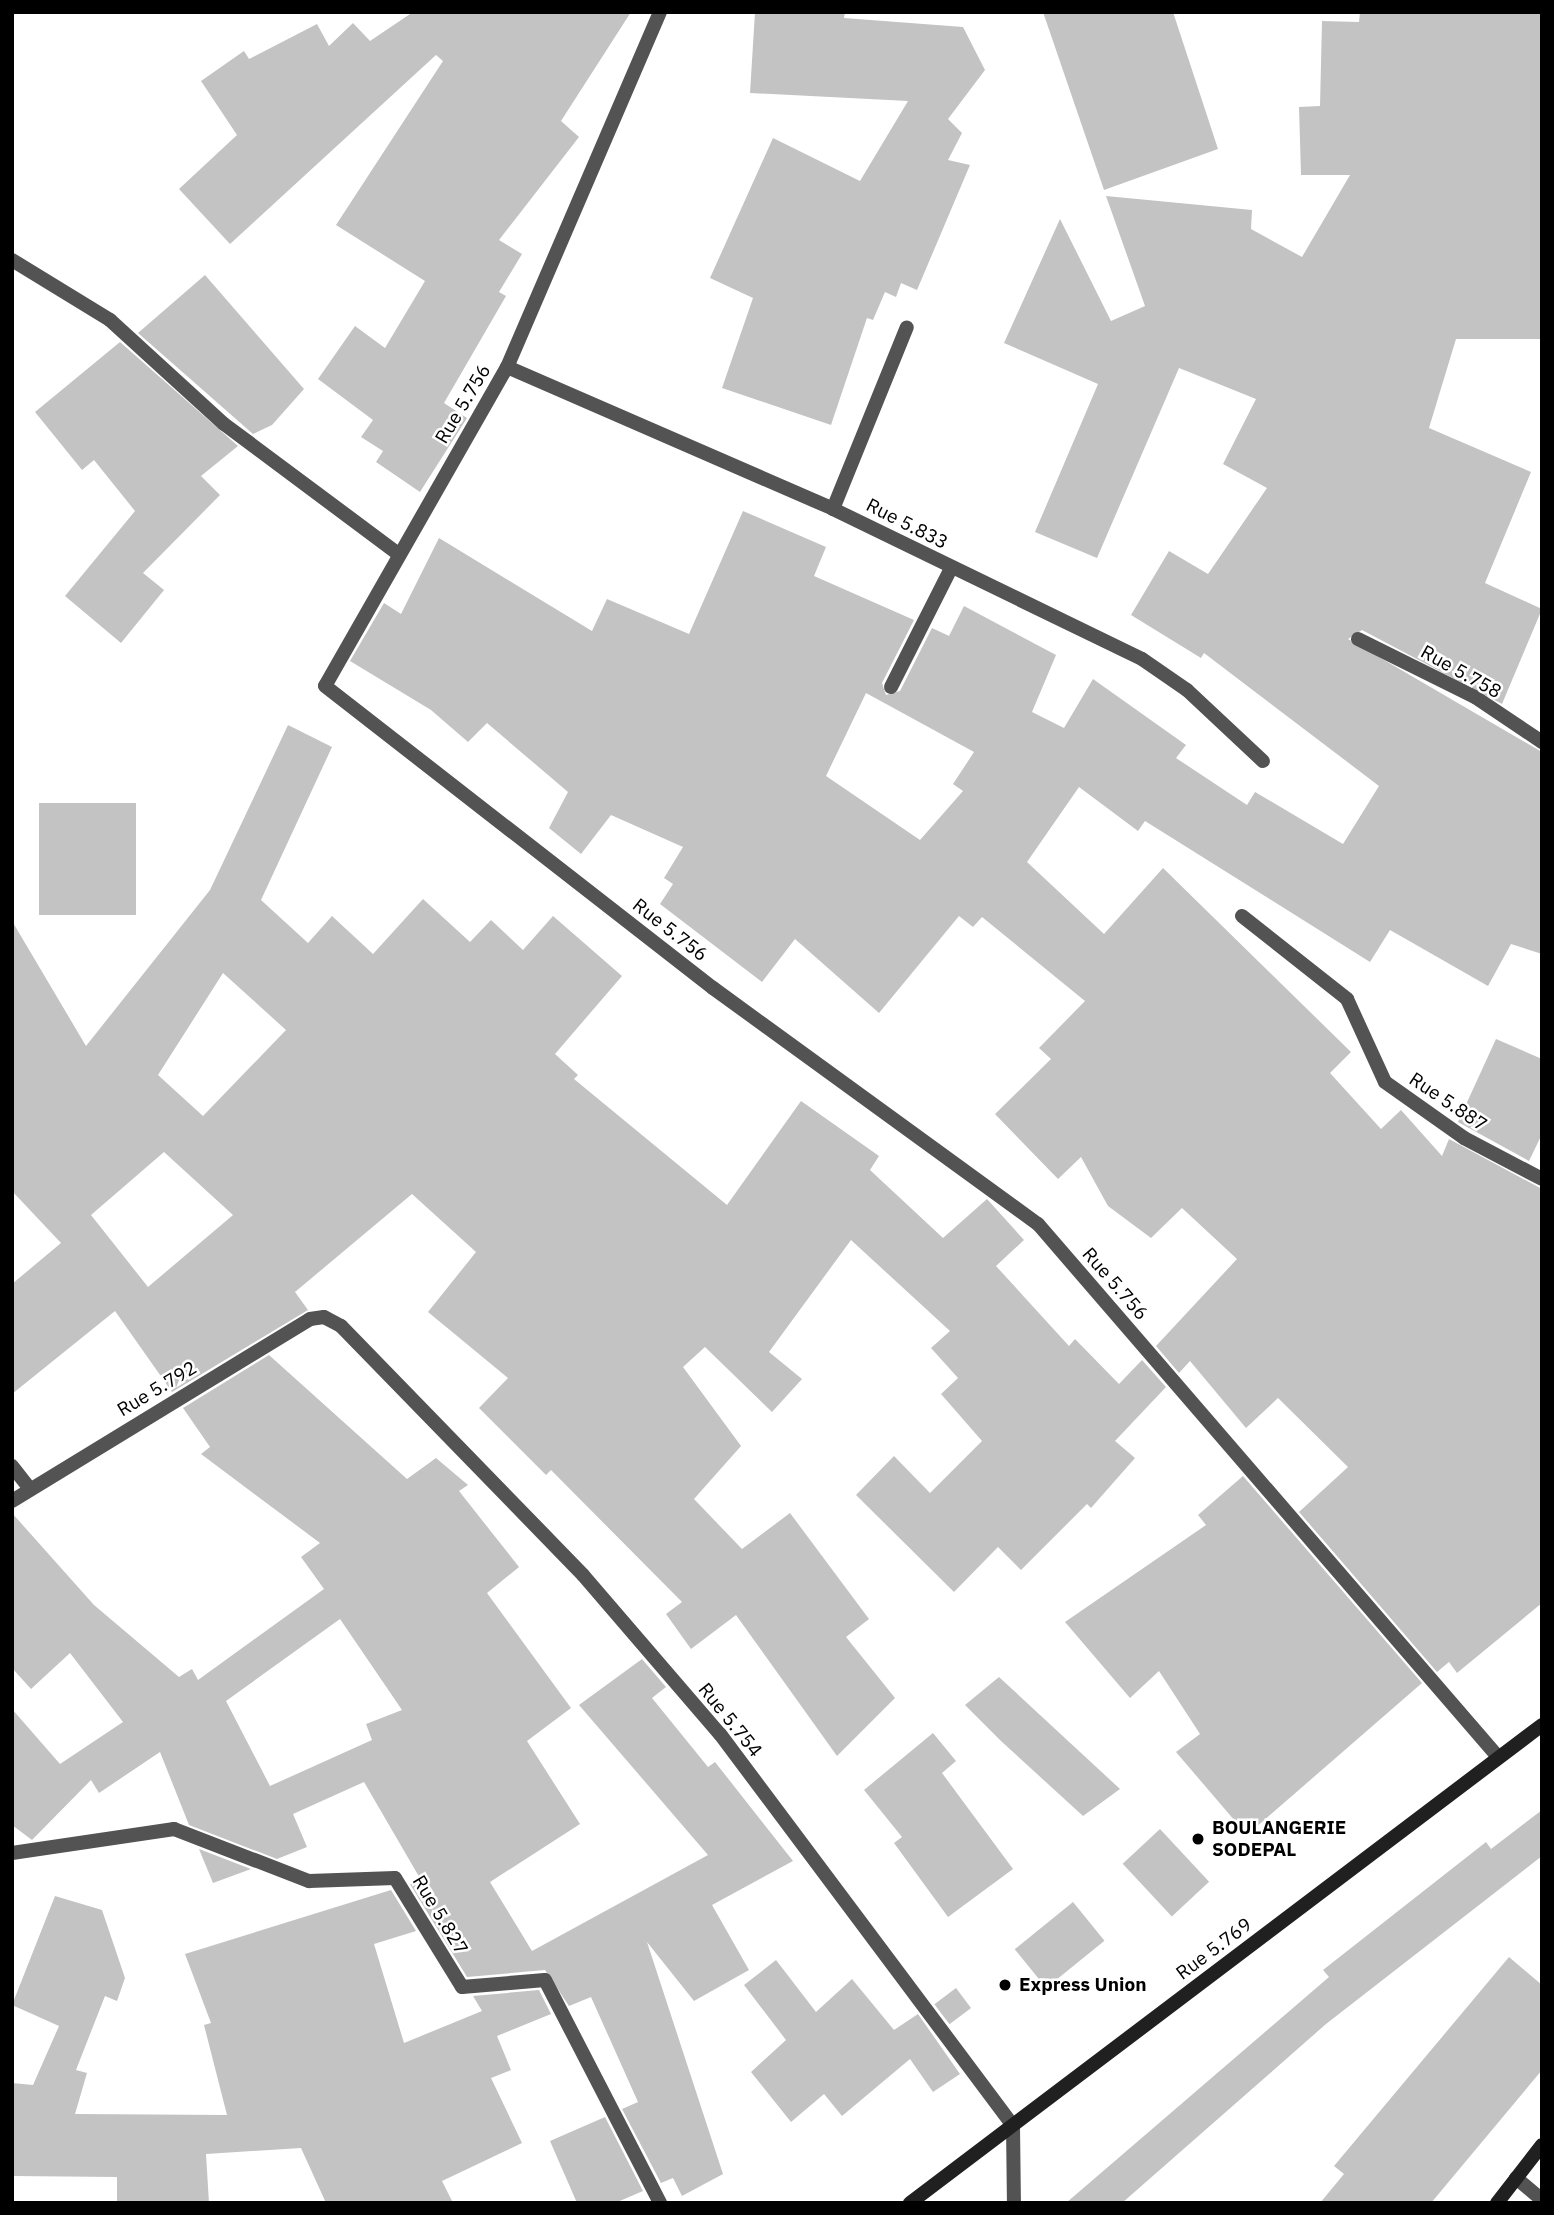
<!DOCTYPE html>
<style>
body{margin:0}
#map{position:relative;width:1554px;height:2215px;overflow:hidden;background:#fff;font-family:"IBM Plex Sans",sans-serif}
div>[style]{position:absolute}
.building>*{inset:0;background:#c3c3c3;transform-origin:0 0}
.street>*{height:14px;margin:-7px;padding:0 7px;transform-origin:7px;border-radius:7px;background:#535353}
.secondary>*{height:14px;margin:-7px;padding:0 7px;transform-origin:7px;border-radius:7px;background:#202020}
.dots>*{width:19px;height:19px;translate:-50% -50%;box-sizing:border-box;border:4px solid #fff;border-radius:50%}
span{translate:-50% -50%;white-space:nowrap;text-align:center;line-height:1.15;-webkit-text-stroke:5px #fff;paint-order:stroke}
.street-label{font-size:19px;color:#000}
.poi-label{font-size:19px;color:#000;font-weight:700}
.left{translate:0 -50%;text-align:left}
.frame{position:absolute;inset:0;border:14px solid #000;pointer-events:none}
</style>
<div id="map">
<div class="building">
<i style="clip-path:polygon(413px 12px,631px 12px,561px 121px,579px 137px,499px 240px,522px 254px,499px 292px,506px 296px,444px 403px,467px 418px,420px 492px,376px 462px,383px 451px,361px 437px,373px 420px,318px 379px,355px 326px,385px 348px,425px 281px,336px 225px,443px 61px,436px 55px,230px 244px,179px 189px,237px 135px,201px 81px,244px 51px,249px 59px,317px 24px,329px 46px,353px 23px,370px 41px)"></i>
<i style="clip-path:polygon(755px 12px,845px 12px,844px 18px,963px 27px,985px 70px,948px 119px,962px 133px,948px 160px,970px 165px,917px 290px,901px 283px,896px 297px,885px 292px,873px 320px,867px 318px,831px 425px,722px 388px,753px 298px,710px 278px,773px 138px,860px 181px,908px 101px,750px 93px)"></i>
<i style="clip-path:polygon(1043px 12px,1173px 12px,1218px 149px,1104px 190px)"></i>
<i style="clip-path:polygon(evenodd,1360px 12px,1542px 12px,1542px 339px,1456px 339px,1429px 428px,1531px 472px,1485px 583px,1542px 609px,1502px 704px,1362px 630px,1348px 639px,1542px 752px,1542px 954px,1511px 944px,1488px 986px,1390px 930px,1370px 962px,1145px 821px,1138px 831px,1079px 787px,1027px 862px,1104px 934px,1163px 868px,1351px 1052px,1330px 1073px,1381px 1129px,1401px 1110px,1442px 1156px,1449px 1139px,1542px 1189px,1542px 1603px,1457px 1673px,1449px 1662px,1437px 1672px,1299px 1512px,1348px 1467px,1278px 1398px,1246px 1428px,1190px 1361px,1179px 1373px,1156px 1346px,1237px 1259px,1182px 1208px,1151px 1238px,1108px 1206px,1081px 1157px,1058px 1179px,995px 1114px,1051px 1059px,1039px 1048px,1085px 1001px,982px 917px,973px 927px,959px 916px,879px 1013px,795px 939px,762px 982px,660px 904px,673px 884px,664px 878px,683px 847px,611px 815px,581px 854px,549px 828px,568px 792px,487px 723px,468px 742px,431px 710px,350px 661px,384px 603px,401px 614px,439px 538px,592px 631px,607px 599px,689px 634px,743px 511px,826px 547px,814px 576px,914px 620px,882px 683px,886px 695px,900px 691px,932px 628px,949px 636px,964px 606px,1056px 655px,1032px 712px,1064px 728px,1093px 679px,1186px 745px,1176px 758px,1247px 805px,1255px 792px,1343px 844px,1379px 786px,1204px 653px,1201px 658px,1131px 615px,1169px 551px,1208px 574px,1267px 488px,1223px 464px,1256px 399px,1179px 368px,1097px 558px,1035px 532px,1098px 384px,1004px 343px,1060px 219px,1111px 321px,1145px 306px,1106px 196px,1252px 210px,1251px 229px,1302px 257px,1350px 175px,1301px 175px,1299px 107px,1320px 106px,1322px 21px,1359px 22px,1360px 12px,866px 693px,974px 752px,953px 784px,963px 791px,920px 840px,826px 776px,866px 693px)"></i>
<i style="clip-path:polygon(205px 275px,304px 389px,272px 425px,253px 434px,138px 333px)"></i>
<i style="clip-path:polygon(120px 342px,238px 446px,201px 476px,220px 495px,143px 573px,164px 590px,121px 643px,65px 596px,135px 511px,94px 460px,82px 470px,35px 412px)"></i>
<i style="clip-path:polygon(evenodd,288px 725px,332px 747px,261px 900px,308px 943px,332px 916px,373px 954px,423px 899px,470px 942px,491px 920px,523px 950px,553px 916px,622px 976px,555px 1054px,578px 1075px,574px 1079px,727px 1205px,801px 1101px,879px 1156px,870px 1170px,943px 1238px,987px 1199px,1024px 1240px,996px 1266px,1069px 1346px,1075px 1339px,1119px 1384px,1142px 1360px,1166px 1387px,1115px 1441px,1135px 1458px,1091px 1508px,1087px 1504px,1021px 1570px,998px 1547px,954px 1592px,856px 1495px,894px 1456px,930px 1493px,982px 1441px,941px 1394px,958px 1378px,931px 1348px,950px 1331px,851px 1240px,769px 1352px,802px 1379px,772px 1412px,705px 1347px,683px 1367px,741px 1446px,694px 1499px,742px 1549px,790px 1513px,869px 1619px,846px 1637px,895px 1698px,837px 1756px,736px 1615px,691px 1649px,666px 1614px,682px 1602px,551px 1470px,546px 1475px,479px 1408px,508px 1378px,428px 1312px,476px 1252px,412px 1194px,295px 1292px,308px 1310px,172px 1392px,115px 1311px,12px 1394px,12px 1284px,61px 1243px,12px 1191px,12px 921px,86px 1046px,210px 890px,288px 725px,223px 973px,286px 1030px,203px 1116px,158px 1075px,223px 973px,288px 725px,164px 1152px,233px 1215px,148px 1287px,91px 1215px,164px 1152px)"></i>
<i style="left:39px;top:803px;width:97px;height:112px"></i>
<i style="clip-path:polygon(1496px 1039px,1542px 1059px,1542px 1134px,1529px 1161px,1458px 1122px)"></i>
<i style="clip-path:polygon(evenodd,269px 1355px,407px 1479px,436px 1458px,468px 1485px,459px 1491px,519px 1567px,487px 1593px,571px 1708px,527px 1741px,580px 1824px,490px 1882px,532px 1951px,708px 1855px,579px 1705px,642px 1659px,666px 1687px,652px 1698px,708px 1767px,715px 1762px,793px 1861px,712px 1905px,749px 1970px,694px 2001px,647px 1942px,723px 2174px,682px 2196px,673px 2178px,661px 2183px,622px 2109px,638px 2102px,591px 1997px,569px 2006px,545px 1970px,467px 1977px,410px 1884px,421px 1880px,364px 1782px,293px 1814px,307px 1847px,277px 1859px,189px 1825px,160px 1752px,99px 1793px,91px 1780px,32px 1840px,12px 1825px,12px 1709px,60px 1764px,123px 1722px,70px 1653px,31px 1689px,12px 1668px,12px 1513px,94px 1605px,179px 1677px,192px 1669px,198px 1680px,324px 1589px,301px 1557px,320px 1543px,201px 1454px,210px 1447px,183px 1408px,269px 1355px,340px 1619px,402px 1710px,366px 1724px,372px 1740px,270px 1786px,226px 1701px,340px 1619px)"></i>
<i style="clip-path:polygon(1243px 1476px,1422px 1683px,1247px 1835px,1176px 1752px,1200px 1734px,1159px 1671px,1130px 1698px,1065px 1622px,1206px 1525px,1198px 1515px)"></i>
<i style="clip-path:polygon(999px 1677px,1120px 1789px,1083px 1816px,1001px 1741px,965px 1705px)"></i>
<i style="clip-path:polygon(933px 1733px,956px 1761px,942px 1773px,1013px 1869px,948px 1917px,894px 1843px,902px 1837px,864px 1790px)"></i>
<i style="clip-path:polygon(1542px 1810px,1542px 1856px,1326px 2024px,1122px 2203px,1066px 2203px,1329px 1977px,1323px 1970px,1486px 1842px,1491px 1849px)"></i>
<i style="left:1160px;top:1829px;width:72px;height:51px;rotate:47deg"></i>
<i style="clip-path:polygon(199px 1849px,251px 1869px,213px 1883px)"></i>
<i style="clip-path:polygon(391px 1890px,416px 1931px,374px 1944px,404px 2043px,482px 2011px,473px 1996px,539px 1990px,551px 2014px,497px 2036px,511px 2070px,491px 2078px,522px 2143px,442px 2181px,453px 2203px,326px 2203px,301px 2148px,206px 2154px,209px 2203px,117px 2203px,117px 2177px,12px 2176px,12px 2083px,33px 2085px,59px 2026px,12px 2005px,55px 1896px,102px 1910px,125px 1978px,117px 2001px,105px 1996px,76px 2070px,87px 2073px,75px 2114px,227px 2115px,204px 2025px,211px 2023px,185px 1954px)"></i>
<i style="left:1073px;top:1902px;width:50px;height:75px;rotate:51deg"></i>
<i style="clip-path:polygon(1509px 1957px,1542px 1985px,1542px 2070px,1431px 2203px,1320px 2203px,1344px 2174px,1334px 2166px)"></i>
<i style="clip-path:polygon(776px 1960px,816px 2012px,852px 1979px,894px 2030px,918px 2014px,960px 2074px,933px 2092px,910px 2059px,842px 2116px,824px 2094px,791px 2122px,751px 2072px,786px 2040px,744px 1985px)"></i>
<i style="left:956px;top:1988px;width:25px;height:27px;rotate:53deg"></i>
<i style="clip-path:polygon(605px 2117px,643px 2191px,615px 2203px,577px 2203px,550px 2141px)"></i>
</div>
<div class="street">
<i style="left:660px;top:12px;width:387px;rotate:113.3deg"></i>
<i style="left:507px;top:367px;width:367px;rotate:119.7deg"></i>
<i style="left:325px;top:686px;width:492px;rotate:37.9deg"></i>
<i style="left:713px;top:988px;width:402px;rotate:36deg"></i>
<i style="left:1038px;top:1224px;width:704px;rotate:49.2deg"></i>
<i style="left:12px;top:260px;width:115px;rotate:31.5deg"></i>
<i style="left:110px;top:320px;width:154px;rotate:42.4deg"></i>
<i style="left:224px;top:424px;width:216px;rotate:36.7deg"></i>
<i style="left:507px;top:367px;width:356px;rotate:23.5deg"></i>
<i style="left:833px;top:509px;width:343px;rotate:25.9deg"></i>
<i style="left:1142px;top:659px;width:55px;rotate:34.6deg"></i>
<i style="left:1187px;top:690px;width:104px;rotate:43.1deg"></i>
<i style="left:833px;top:509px;width:196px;rotate:-67.9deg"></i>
<i style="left:1358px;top:639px;width:131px;rotate:26.4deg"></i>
<i style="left:1475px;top:697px;width:81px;rotate:33.9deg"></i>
<i style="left:891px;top:687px;width:133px;rotate:-63.2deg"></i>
<i style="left:1242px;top:916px;width:134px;rotate:38.3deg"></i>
<i style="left:1347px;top:999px;width:91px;rotate:65.4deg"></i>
<i style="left:1385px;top:1082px;width:97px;rotate:35.3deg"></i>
<i style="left:1464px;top:1138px;width:88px;rotate:27.7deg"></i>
<i style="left:12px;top:1466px;width:28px;rotate:52deg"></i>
<i style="left:12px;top:1501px;width:349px;rotate:-31.4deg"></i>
<i style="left:310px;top:1319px;width:14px;rotate:-8deg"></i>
<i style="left:324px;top:1317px;width:19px;rotate:28deg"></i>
<i style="left:341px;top:1326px;width:347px;rotate:45.8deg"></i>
<i style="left:583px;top:1575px;width:210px;rotate:49.3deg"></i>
<i style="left:720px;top:1734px;width:489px;rotate:53.2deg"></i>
<i style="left:1013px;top:2126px;width:77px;rotate:89.3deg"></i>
<i style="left:12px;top:1853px;width:164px;rotate:-8.4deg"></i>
<i style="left:174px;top:1829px;width:145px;rotate:21.1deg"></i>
<i style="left:309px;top:1881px;width:86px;rotate:-2deg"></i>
<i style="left:395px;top:1878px;width:128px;rotate:58.4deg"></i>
<i style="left:462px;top:1987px;width:83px;rotate:-4.8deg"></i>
<i style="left:545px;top:1980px;width:251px;rotate:62.7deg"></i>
<i style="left:1516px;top:2178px;width:34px;rotate:40deg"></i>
</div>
<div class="secondary">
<i style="left:910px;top:2203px;width:792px;rotate:-37.1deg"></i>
<i style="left:1497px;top:2203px;width:73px;rotate:-52.2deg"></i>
</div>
<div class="dots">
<i style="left:1198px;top:1839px;background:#000"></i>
<i style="left:1005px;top:1985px;background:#000"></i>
</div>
<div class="street-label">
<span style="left:463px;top:404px;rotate:-59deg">Rue 5.756</span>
<span style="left:907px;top:524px;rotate:27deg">Rue 5.833</span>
<span style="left:1461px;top:672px;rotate:29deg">Rue 5.758</span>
<span style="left:670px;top:930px;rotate:38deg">Rue 5.756</span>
<span style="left:1448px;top:1102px;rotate:34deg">Rue 5.887</span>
<span style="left:1115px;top:1284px;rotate:49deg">Rue 5.756</span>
<span style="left:157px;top:1389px;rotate:-31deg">Rue 5.792</span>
<span style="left:730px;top:1720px;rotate:51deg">Rue 5.754</span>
<span style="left:440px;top:1915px;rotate:59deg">Rue 5.827</span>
<span style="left:1214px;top:1949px;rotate:-37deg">Rue 5.769</span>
</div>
<div class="poi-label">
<span class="left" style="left:1212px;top:1839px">BOULANGERIE<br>SODEPAL</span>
<span class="left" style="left:1019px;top:1985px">Express Union</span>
</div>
<div class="frame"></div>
</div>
